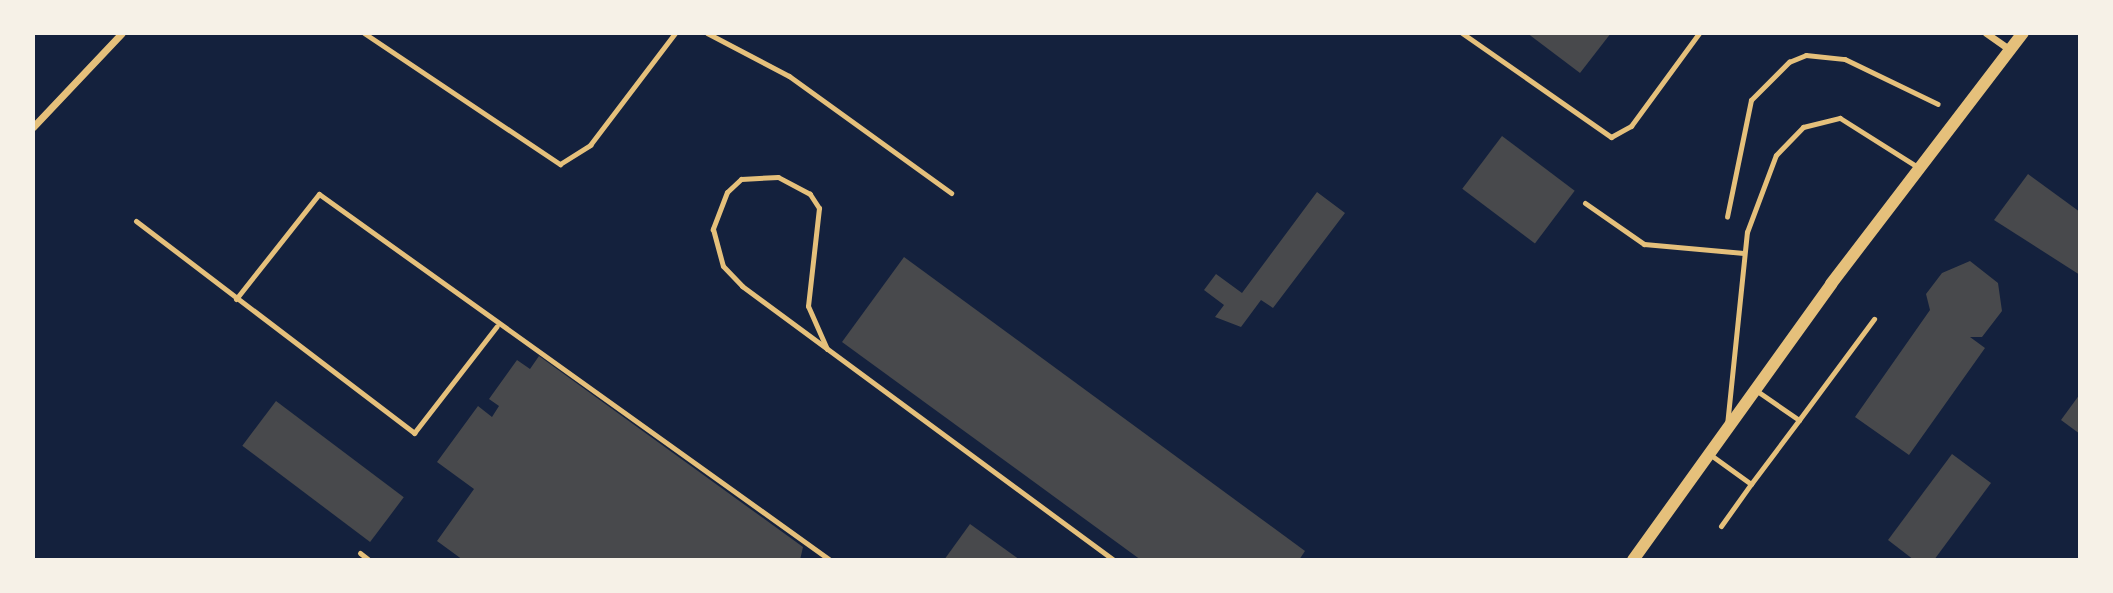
<!DOCTYPE html>
<style>
body{margin:0}
#map{position:relative;width:2113px;height:593px;overflow:hidden;background:#14213d;font-family:Mulish,sans-serif}
div>[style]{position:absolute}
.building>*{inset:0;background:#48494c;transform-origin:0 0}
.path>*{height:4.5px;margin:-2.25px;padding:0 2.25px;transform-origin:2.25px;border-radius:2.25px;background:#e5c07b}
.service>*{height:5px;margin:-2.5px;padding:0 2.5px;transform-origin:2.5px;border-radius:2.5px;background:#e5c07b}
.minor>*{height:7px;margin:-3.5px;padding:0 3.5px;transform-origin:3.5px;border-radius:3.5px;background:#e5c07b}
.tertiary>*{height:12px;margin:-6px;padding:0 6px;transform-origin:6px;border-radius:6px;background:#e5c07b}
span{translate:-50% -50%;white-space:nowrap;text-align:center;line-height:1.15;-webkit-text-stroke:5px #f6f1e7;paint-order:stroke}
.frame{position:absolute;inset:0;border:35px solid #f6f1e7;pointer-events:none}
</style>
<div id="map">
<div class="building">
<i style="clip-path:polygon(1527px 33px,1611px 33px,1580px 73px)"></i>
<i style="left:1502px;top:136px;width:91px;height:66px;rotate:37deg"></i>
<i style="clip-path:polygon(2028px 174px,2080px 212px,2080px 275px,1994px 220px)"></i>
<i style="clip-path:polygon(1317px 192px,1345px 213px,1273px 308px,1261px 300px,1241px 327px,1215px 317px,1224px 305px,1204px 290px,1216px 274px,1242px 293px)"></i>
<i style="clip-path:polygon(904px 257px,1305px 551px,1299px 560px,1141px 560px,842px 342px)"></i>
<i style="clip-path:polygon(1970px 261px,1998px 283px,2002px 311px,1982px 337px,1970px 337px,1985px 348px,1909px 455px,1855px 417px,1930px 310px,1926px 294px,1942px 273px)"></i>
<i style="clip-path:polygon(539px 356px,803px 547px,800px 560px,463px 560px,437px 541px,474px 489px,437px 462px,478px 406px,492px 417px,499px 406px,489px 399px,517px 360px,530px 369px)"></i>
<i style="clip-path:polygon(2080px 394px,2080px 434px,2061px 420px)"></i>
<i style="left:276px;top:401px;width:160px;height:56px;rotate:37deg"></i>
<i style="clip-path:polygon(1952px 454px,1991px 483px,1934px 560px,1914px 560px,1888px 540px)"></i>
<i style="clip-path:polygon(970px 524px,1020px 560px,944px 560px)"></i>
</div>
<div class="path">
<i style="left:1727px;top:217px;width:119px;rotate:-78.4deg"></i>
<i style="left:1751px;top:100px;width:54px;rotate:-45deg"></i>
<i style="left:1789px;top:62px;width:18px;rotate:-22deg"></i>
<i style="left:1806px;top:55px;width:39px;rotate:6deg"></i>
<i style="left:1845px;top:59px;width:103px;rotate:25.8deg"></i>
</div>
<div class="service">
<i style="left:364px;top:33px;width:236px;rotate:33.8deg"></i>
<i style="left:560px;top:164px;width:36px;rotate:-32deg"></i>
<i style="left:590px;top:145px;width:141px;rotate:-52.8deg"></i>
<i style="left:707px;top:33px;width:93px;rotate:27.7deg"></i>
<i style="left:789px;top:76px;width:200px;rotate:35.8deg"></i>
<i style="left:1462px;top:33px;width:182px;rotate:34.9deg"></i>
<i style="left:1611px;top:137px;width:23px;rotate:-29deg"></i>
<i style="left:1631px;top:126px;width:115px;rotate:-53.8deg"></i>
<i style="left:1585px;top:203px;width:72px;rotate:34.8deg"></i>
<i style="left:1644px;top:244px;width:100px;rotate:5.1deg"></i>
<i style="left:136px;top:221px;width:350px;rotate:37.3deg"></i>
<i style="left:414px;top:433px;width:135px;rotate:-52.2deg"></i>
<i style="left:236px;top:299px;width:134px;rotate:-51.7deg"></i>
<i style="left:319px;top:194px;width:629px;rotate:35.61deg"></i>
<i style="left:827px;top:349px;width:47px;rotate:-113.8deg"></i>
<i style="left:808px;top:306px;width:99px;rotate:-83.6deg"></i>
<i style="left:819px;top:208px;width:17px;rotate:-123deg"></i>
<i style="left:810px;top:194px;width:36px;rotate:-152deg"></i>
<i style="left:778px;top:177px;width:37px;rotate:177deg"></i>
<i style="left:741px;top:179px;width:19px;rotate:137deg"></i>
<i style="left:727px;top:192px;width:40px;rotate:111deg"></i>
<i style="left:713px;top:229px;width:38px;rotate:75deg"></i>
<i style="left:723px;top:266px;width:28px;rotate:46deg"></i>
<i style="left:742px;top:286px;width:461px;rotate:36.4deg"></i>
<i style="left:1799px;top:420px;width:126px;rotate:-53.4deg"></i>
<i style="left:1727px;top:425px;width:194px;rotate:-84.1deg"></i>
<i style="left:1747px;top:232px;width:82px;rotate:-69.4deg"></i>
<i style="left:1776px;top:155px;width:39px;rotate:-46deg"></i>
<i style="left:1803px;top:127px;width:38px;rotate:-14deg"></i>
<i style="left:1840px;top:118px;width:93px;rotate:32.3deg"></i>
<i style="left:1708px;top:453px;width:53px;rotate:35.8deg"></i>
<i style="left:1751px;top:484px;width:80px;rotate:-53.1deg"></i>
<i style="left:1799px;top:420px;width:51px;rotate:-145.4deg"></i>
<i style="left:1721px;top:526px;width:52px;rotate:-54.5deg"></i>
<i style="left:360px;top:553px;width:11px;rotate:38deg"></i>
</div>
<div class="minor">
<i style="left:1986px;top:33px;width:29px;rotate:35deg"></i>
<i style="left:33px;top:127px;width:129px;rotate:-46.6deg"></i>
</div>
<div class="tertiary">
<i style="left:1633px;top:560px;width:340px;rotate:-54.3deg"></i>
<i style="left:1831px;top:284px;width:316px;rotate:-52.6deg"></i>
</div>
<div class="frame"></div>
</div>
